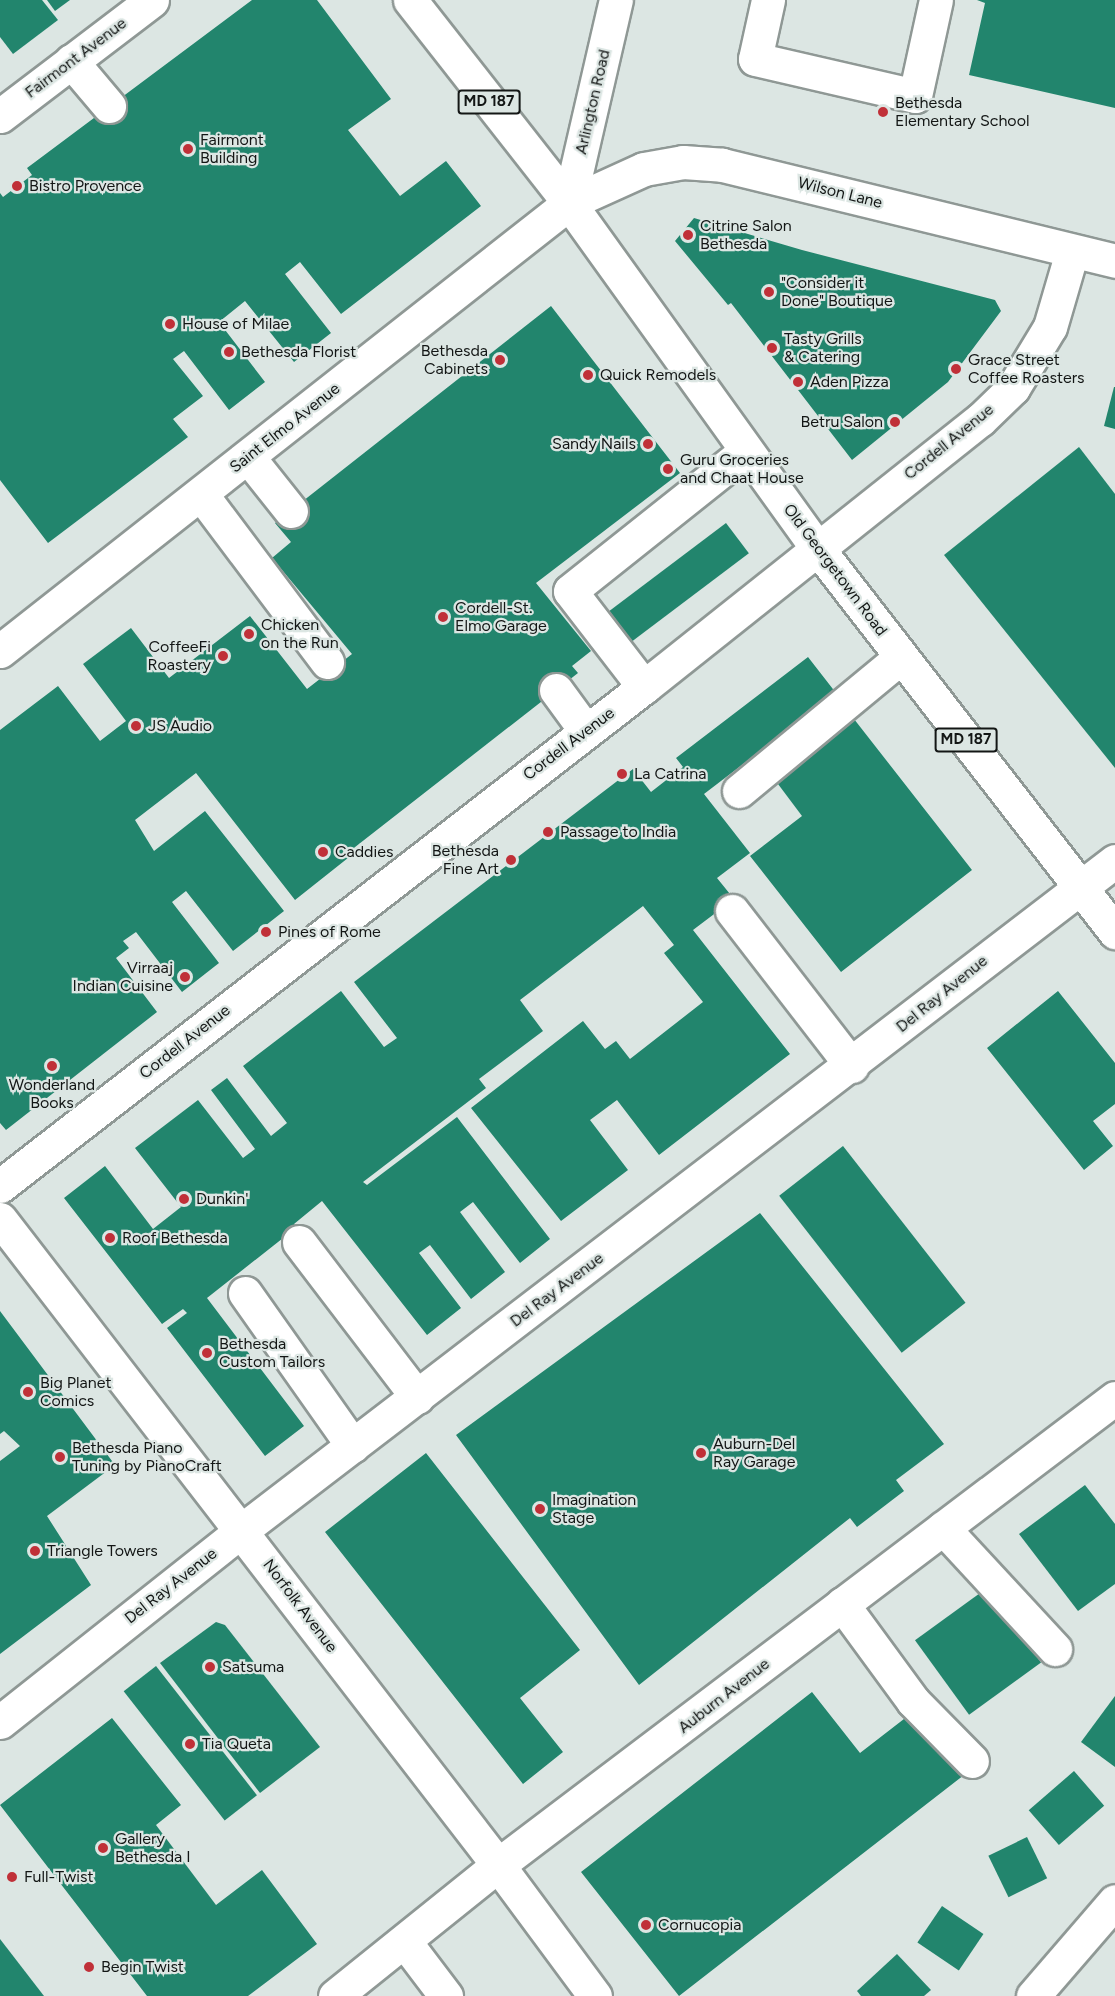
<!DOCTYPE html>
<style>
body{margin:0}
#map{position:relative;width:1115px;height:1996px;overflow:hidden;background:#dce6e3;font-family:Figtree,sans-serif}
div>[style]{position:absolute}
.building>*{inset:0;background:#22856d;transform-origin:0 0}
.roads{filter:drop-shadow(2px 0 #8f9895) drop-shadow(-2px 0 #8f9895) drop-shadow(0 2px #8f9895) drop-shadow(0 -2px #8f9895)}
.minor>*{height:33px;margin:-16.5px;padding:0 16.5px;transform-origin:16.5px;border-radius:16.5px;background:#fff}
.major>*{height:33px;margin:-16.5px;padding:0 16.5px;transform-origin:16.5px;border-radius:16.5px;background:#fff}
.dots>*{width:16px;height:16px;translate:-50% -50%;box-sizing:border-box;border:3px solid #dce6e3;border-radius:50%}
span{translate:-50% -50%;white-space:nowrap;text-align:center;line-height:1.15;-webkit-text-stroke:4.5px #dce6e3;paint-order:stroke}
.shield-label span{padding:2px 4px;background:#dce6e3;border:2px solid;border-radius:4px;-webkit-text-stroke-width:0}
.shield-label{font-size:15px;color:#131615;font-weight:700}
.street-label{font-size:16px;color:#131615}
.poi-label{font-size:16px;color:#131615}
.left{translate:0 -50%;text-align:left}
.right{translate:-100% -50%;text-align:right}
</style>
<div id="map">
<div class="building">
<i style="clip-path:polygon(0 0,42px 0,58px 20px,13px 54px,0 37px)"></i>
<i style="clip-path:polygon(47px 0,70px 0,55px 11px)"></i>
<i style="clip-path:polygon(252px 0,317px 0,391px 99px,348px 130px,400px 196px,446px 161px,481px 206px,341px 314px,300px 262px,285px 274px,331px 333px,294px 362px,245px 301px,219px 322px,265px 382px,229px 410px,184px 351px,173px 359px,203px 396px,173px 419px,188px 437px,48px 543px,0 480px,0 193px,3px 197px,32px 175px,27px 168px)"></i>
<i style="clip-path:polygon(977px 0,1115px 0,1115px 108px,969px 75px,985px 3px)"></i>
<i style="clip-path:polygon(694px 218px,802px 250px,995px 300px,1001px 311px,948px 382px,852px 460px,731px 303px,728px 305px,675px 241px)"></i>
<i style="clip-path:polygon(551px 306px,680px 473px,536px 583px,591px 651px,572px 666px,578px 673px,350px 851px,353px 854px,295px 900px,196px 773px,135px 820px,154px 851px,205px 811px,284px 911px,233px 951px,186px 891px,172px 902px,219px 963px,182px 992px,136px 932px,123px 941px,129px 948px,116px 958px,157px 1012px,6px 1130px,0 1123px,0 730px,58px 686px,100px 741px,126px 721px,83px 664px,131px 628px,169px 678px,250px 616px,307px 689px,352px 654px,272px 558px,291px 542px,275px 523px)"></i>
<i style="clip-path:polygon(1114px 387px,1115px 387px,1115px 429px,1104px 426px)"></i>
<i style="clip-path:polygon(1079px 447px,1115px 494px,1115px 768px,944px 555px)"></i>
<i style="left:726px;top:523px;width:38px;height:149px;rotate:53deg"></i>
<i style="clip-path:polygon(808px 657px,836px 693px,704px 794px,750px 853px,717px 878px,734px 899px,693px 930px,790px 1054px,659px 1155px,617px 1100px,590px 1120px,628px 1170px,561px 1221px,471px 1108px,583px 1021px,605px 1049px,616px 1041px,630px 1059px,703px 1002px,664px 953px,674px 945px,643px 906px,520px 1000px,543px 1031px,479px 1079px,486px 1088px,363px 1182px,367px 1185px,457px 1117px,550px 1239px,520px 1263px,473px 1202px,460px 1212px,505px 1272px,471px 1299px,430px 1245px,419px 1253px,461px 1308px,427px 1335px,322px 1201px,294px 1224px,297px 1227px,207px 1298px,304px 1426px,265px 1456px,167px 1328px,187px 1313px,183px 1309px,162px 1324px,64px 1198px,105px 1166px,153px 1229px,181px 1207px,135px 1148px,198px 1100px,243px 1158px,255px 1149px,211px 1090px,227px 1078px,271px 1136px,287px 1123px,243px 1066px,341px 991px,384px 1047px,397px 1038px,354px 982px,633px 769px,651px 792px,683px 767px,676px 758px)"></i>
<i style="clip-path:polygon(854px 719px,972px 870px,841px 972px,750px 856px,802px 816px,775px 780px)"></i>
<i style="clip-path:polygon(1058px 991px,1115px 1063px,1115px 1104px,1093px 1121px,1113px 1146px,1084px 1170px,987px 1048px)"></i>
<i style="left:843px;top:1146px;width:199px;height:81px;rotate:52deg"></i>
<i style="clip-path:polygon(760px 1213px,944px 1444px,896px 1480px,904px 1491px,857px 1527px,850px 1518px,639px 1685px,456px 1435px)"></i>
<i style="clip-path:polygon(0 1311px,115px 1465px,47px 1516px,91px 1585px,0 1654px,0 1461px,20px 1446px,4px 1431px,0 1434px)"></i>
<i style="clip-path:polygon(426px 1453px,580px 1650px,520px 1698px,563px 1752px,523px 1784px,325px 1532px)"></i>
<i style="clip-path:polygon(1085px 1485px,1115px 1524px,1115px 1584px,1078px 1611px,1019px 1534px)"></i>
<i style="left:987px;top:1588px;width:92px;height:89px;rotate:54deg"></i>
<i style="clip-path:polygon(216px 1622px,225px 1625px,320px 1747px,260px 1793px,160px 1663px)"></i>
<i style="left:156px;top:1666px;width:164px;height:41px;rotate:52deg"></i>
<i style="clip-path:polygon(812px 1692px,860px 1753px,913px 1712px,964px 1775px,679px 1996px,581px 1872px)"></i>
<i style="clip-path:polygon(1115px 1696px,1115px 1767px,1081px 1742px)"></i>
<i style="clip-path:polygon(112px 1718px,181px 1805px,156px 1825px,216px 1905px,262px 1870px,317px 1944px,248px 1996px,147px 1996px,0 1805px)"></i>
<i style="left:1074px;top:1771px;width:46px;height:60px;rotate:49deg"></i>
<i style="left:1027px;top:1837px;width:46px;height:43px;rotate:64deg"></i>
<i style="left:942px;top:1906px;width:50px;height:44px;rotate:34deg"></i>
<i style="clip-path:polygon(0 1939px,44px 1996px,0 1996px)"></i>
<i style="clip-path:polygon(897px 1954px,931px 1990px,924px 1996px,861px 1996px,857px 1991px)"></i>
</div>
<div class="roads">
<div class="minor">
<i style="left:768px;top:0;width:60px;rotate:102.4deg"></i>
<i style="left:755px;top:59px;width:164px;rotate:13deg"></i>
<i style="left:915px;top:96px;width:98px;rotate:-77.7deg"></i>
<i style="left:71px;top:61px;width:59px;rotate:49.8deg"></i>
<i style="left:0;top:116px;width:191px;rotate:-37.3deg"></i>
<i style="left:248px;top:457px;width:69px;rotate:51.5deg"></i>
<i style="left:201px;top:494px;width:210px;rotate:53.1deg"></i>
<i style="left:0;top:651px;width:724px;rotate:-38.21deg"></i>
<i style="left:644px;top:687px;width:121px;rotate:-127.6deg"></i>
<i style="left:570px;top:591px;width:223px;rotate:-38.5deg"></i>
<i style="left:556px;top:690px;width:51px;rotate:53.8deg"></i>
<i style="left:739px;top:791px;width:210px;rotate:-39.6deg"></i>
<i style="left:732px;top:911px;width:196px;rotate:52.3deg"></i>
<i style="left:0;top:1186px;width:815px;rotate:-37.77deg"></i>
<i style="left:644px;top:687px;width:429px;rotate:-38.5deg"></i>
<i style="left:980px;top:420px;width:46px;rotate:-44.1deg"></i>
<i style="left:1013px;top:388px;width:71px;rotate:-58.8deg"></i>
<i style="left:1050px;top:327px;width:78px;rotate:-73.7deg"></i>
<i style="left:0;top:1219px;width:816px;rotate:52.37deg"></i>
<i style="left:498px;top:1865px;width:163px;rotate:53.5deg"></i>
<i style="left:299px;top:1242px;width:195px;rotate:52.7deg"></i>
<i style="left:245px;top:1293px;width:187px;rotate:54.8deg"></i>
<i style="left:943px;top:1528px;width:165px;rotate:47.2deg"></i>
<i style="left:842px;top:1604px;width:120px;rotate:53.8deg"></i>
<i style="left:913px;top:1701px;width:84px;rotate:45.5deg"></i>
<i style="left:0;top:1722px;width:309px;rotate:-38.4deg"></i>
<i style="left:242px;top:1530px;width:1100px;rotate:-37.46deg"></i>
<i style="left:405px;top:1942px;width:68px;rotate:52.8deg"></i>
<i style="left:335px;top:1996px;width:209px;rotate:-38.8deg"></i>
<i style="left:498px;top:1865px;width:774px;rotate:-37.12deg"></i>
<i style="left:1033px;top:1996px;width:125px;rotate:-49.2deg"></i>
</div>
<div class="major">
<i style="left:410px;top:0;width:258px;rotate:51.9deg"></i>
<i style="left:569px;top:203px;width:426px;rotate:54.3deg"></i>
<i style="left:818px;top:549px;width:485px;rotate:52.2deg"></i>
<i style="left:569px;top:203px;width:82px;rotate:-24.4deg"></i>
<i style="left:644px;top:169px;width:40px;rotate:-10deg"></i>
<i style="left:683px;top:162px;width:39px;rotate:4deg"></i>
<i style="left:722px;top:165px;width:405px;rotate:13.7deg"></i>
<i style="left:569px;top:203px;width:208px;rotate:-77deg"></i>
</div>
</div>
<div class="dots">
<i style="left:883px;top:112px;background:#c03038"></i>
<i style="left:188px;top:149px;background:#c03038"></i>
<i style="left:17px;top:186px;background:#c03038"></i>
<i style="left:688px;top:235px;background:#c03038"></i>
<i style="left:769px;top:292px;background:#c03038"></i>
<i style="left:170px;top:324px;background:#c03038"></i>
<i style="left:772px;top:348px;background:#c03038"></i>
<i style="left:229px;top:352px;background:#c03038"></i>
<i style="left:500px;top:360px;background:#c03038"></i>
<i style="left:956px;top:369px;background:#c03038"></i>
<i style="left:588px;top:375px;background:#c03038"></i>
<i style="left:798px;top:382px;background:#c03038"></i>
<i style="left:895px;top:422px;background:#c03038"></i>
<i style="left:648px;top:444px;background:#c03038"></i>
<i style="left:668px;top:469px;background:#c03038"></i>
<i style="left:443px;top:617px;background:#c03038"></i>
<i style="left:249px;top:634px;background:#c03038"></i>
<i style="left:223px;top:656px;background:#c03038"></i>
<i style="left:136px;top:726px;background:#c03038"></i>
<i style="left:622px;top:774px;background:#c03038"></i>
<i style="left:548px;top:832px;background:#c03038"></i>
<i style="left:323px;top:852px;background:#c03038"></i>
<i style="left:511px;top:860px;background:#c03038"></i>
<i style="left:266px;top:932px;background:#c03038"></i>
<i style="left:185px;top:977px;background:#c03038"></i>
<i style="left:52px;top:1066px;background:#c03038"></i>
<i style="left:184px;top:1199px;background:#c03038"></i>
<i style="left:110px;top:1238px;background:#c03038"></i>
<i style="left:207px;top:1353px;background:#c03038"></i>
<i style="left:28px;top:1392px;background:#c03038"></i>
<i style="left:701px;top:1453px;background:#c03038"></i>
<i style="left:60px;top:1457px;background:#c03038"></i>
<i style="left:540px;top:1509px;background:#c03038"></i>
<i style="left:35px;top:1551px;background:#c03038"></i>
<i style="left:210px;top:1667px;background:#c03038"></i>
<i style="left:190px;top:1744px;background:#c03038"></i>
<i style="left:103px;top:1848px;background:#c03038"></i>
<i style="left:12px;top:1877px;background:#c03038"></i>
<i style="left:646px;top:1925px;background:#c03038"></i>
<i style="left:89px;top:1967px;background:#c03038"></i>
</div>
<div class="shield-label">
<span style="left:489px;top:102px">MD 187</span>
<span style="left:966px;top:740px">MD 187</span>
</div>
<div class="street-label">
<span style="left:76px;top:58px;rotate:-37deg">Fairmont Avenue</span>
<span style="left:593px;top:102px;rotate:-77deg">Arlington Road</span>
<span style="left:840px;top:193px;rotate:14deg">Wilson Lane</span>
<span style="left:285px;top:428px;rotate:-38deg">Saint Elmo Avenue</span>
<span style="left:949px;top:442px;rotate:-39deg">Cordell Avenue</span>
<span style="left:835px;top:570px;rotate:53deg">Old Georgetown Road</span>
<span style="left:569px;top:744px;rotate:-37deg">Cordell Avenue</span>
<span style="left:942px;top:994px;rotate:-39deg">Del Ray Avenue</span>
<span style="left:185px;top:1042px;rotate:-38deg">Cordell Avenue</span>
<span style="left:557px;top:1290px;rotate:-37deg">Del Ray Avenue</span>
<span style="left:171px;top:1586px;rotate:-38deg">Del Ray Avenue</span>
<span style="left:300px;top:1606px;rotate:53deg">Norfolk Avenue</span>
<span style="left:724px;top:1696px;rotate:-38deg">Auburn Avenue</span>
</div>
<div class="poi-label">
<span class="left" style="left:895px;top:112px">Bethesda<br>Elementary School</span>
<span class="left" style="left:200px;top:149px">Fairmont<br>Building</span>
<span class="left" style="left:29px;top:186px">Bistro Provence</span>
<span class="left" style="left:700px;top:235px">Citrine Salon<br>Bethesda</span>
<span class="left" style="left:781px;top:292px">"Consider it<br>Done" Boutique</span>
<span class="left" style="left:182px;top:324px">House of Milae</span>
<span class="left" style="left:784px;top:348px">Tasty Grills<br>&amp; Catering</span>
<span class="right" style="left:488px;top:360px">Bethesda<br>Cabinets</span>
<span class="left" style="left:241px;top:352px">Bethesda Florist</span>
<span class="left" style="left:968px;top:369px">Grace Street<br>Coffee Roasters</span>
<span class="left" style="left:600px;top:375px">Quick Remodels</span>
<span class="left" style="left:810px;top:382px">Aden Pizza</span>
<span class="right" style="left:883px;top:422px">Betru Salon</span>
<span class="right" style="left:636px;top:444px">Sandy Nails</span>
<span class="left" style="left:680px;top:469px">Guru Groceries<br>and Chaat House</span>
<span class="left" style="left:455px;top:617px">Cordell-St.<br>Elmo Garage</span>
<span class="left" style="left:261px;top:634px">Chicken<br>on the Run</span>
<span class="right" style="left:211px;top:656px">CoffeeFi<br>Roastery</span>
<span class="left" style="left:148px;top:726px">JS Audio</span>
<span class="left" style="left:634px;top:774px">La Catrina</span>
<span class="left" style="left:560px;top:832px">Passage to India</span>
<span class="right" style="left:499px;top:860px">Bethesda<br>Fine Art</span>
<span class="left" style="left:335px;top:852px">Caddies</span>
<span class="left" style="left:278px;top:932px">Pines of Rome</span>
<span class="right" style="left:173px;top:977px">Virraaj<br>Indian Cuisine</span>
<span style="left:52px;top:1094px">Wonderland<br>Books</span>
<span class="left" style="left:196px;top:1199px">Dunkin'</span>
<span class="left" style="left:122px;top:1238px">Roof Bethesda</span>
<span class="left" style="left:219px;top:1353px">Bethesda<br>Custom Tailors</span>
<span class="left" style="left:40px;top:1392px">Big Planet<br>Comics</span>
<span class="left" style="left:713px;top:1453px">Auburn-Del<br>Ray Garage</span>
<span class="left" style="left:72px;top:1457px">Bethesda Piano<br>Tuning by PianoCraft</span>
<span class="left" style="left:552px;top:1509px">Imagination<br>Stage</span>
<span class="left" style="left:47px;top:1551px">Triangle Towers</span>
<span class="left" style="left:222px;top:1667px">Satsuma</span>
<span class="left" style="left:202px;top:1744px">Tia Queta</span>
<span class="left" style="left:115px;top:1848px">Gallery<br>Bethesda I</span>
<span class="left" style="left:24px;top:1877px">Full-Twist</span>
<span class="left" style="left:658px;top:1925px">Cornucopia</span>
<span class="left" style="left:101px;top:1967px">Begin Twist</span>
</div>
</div>
